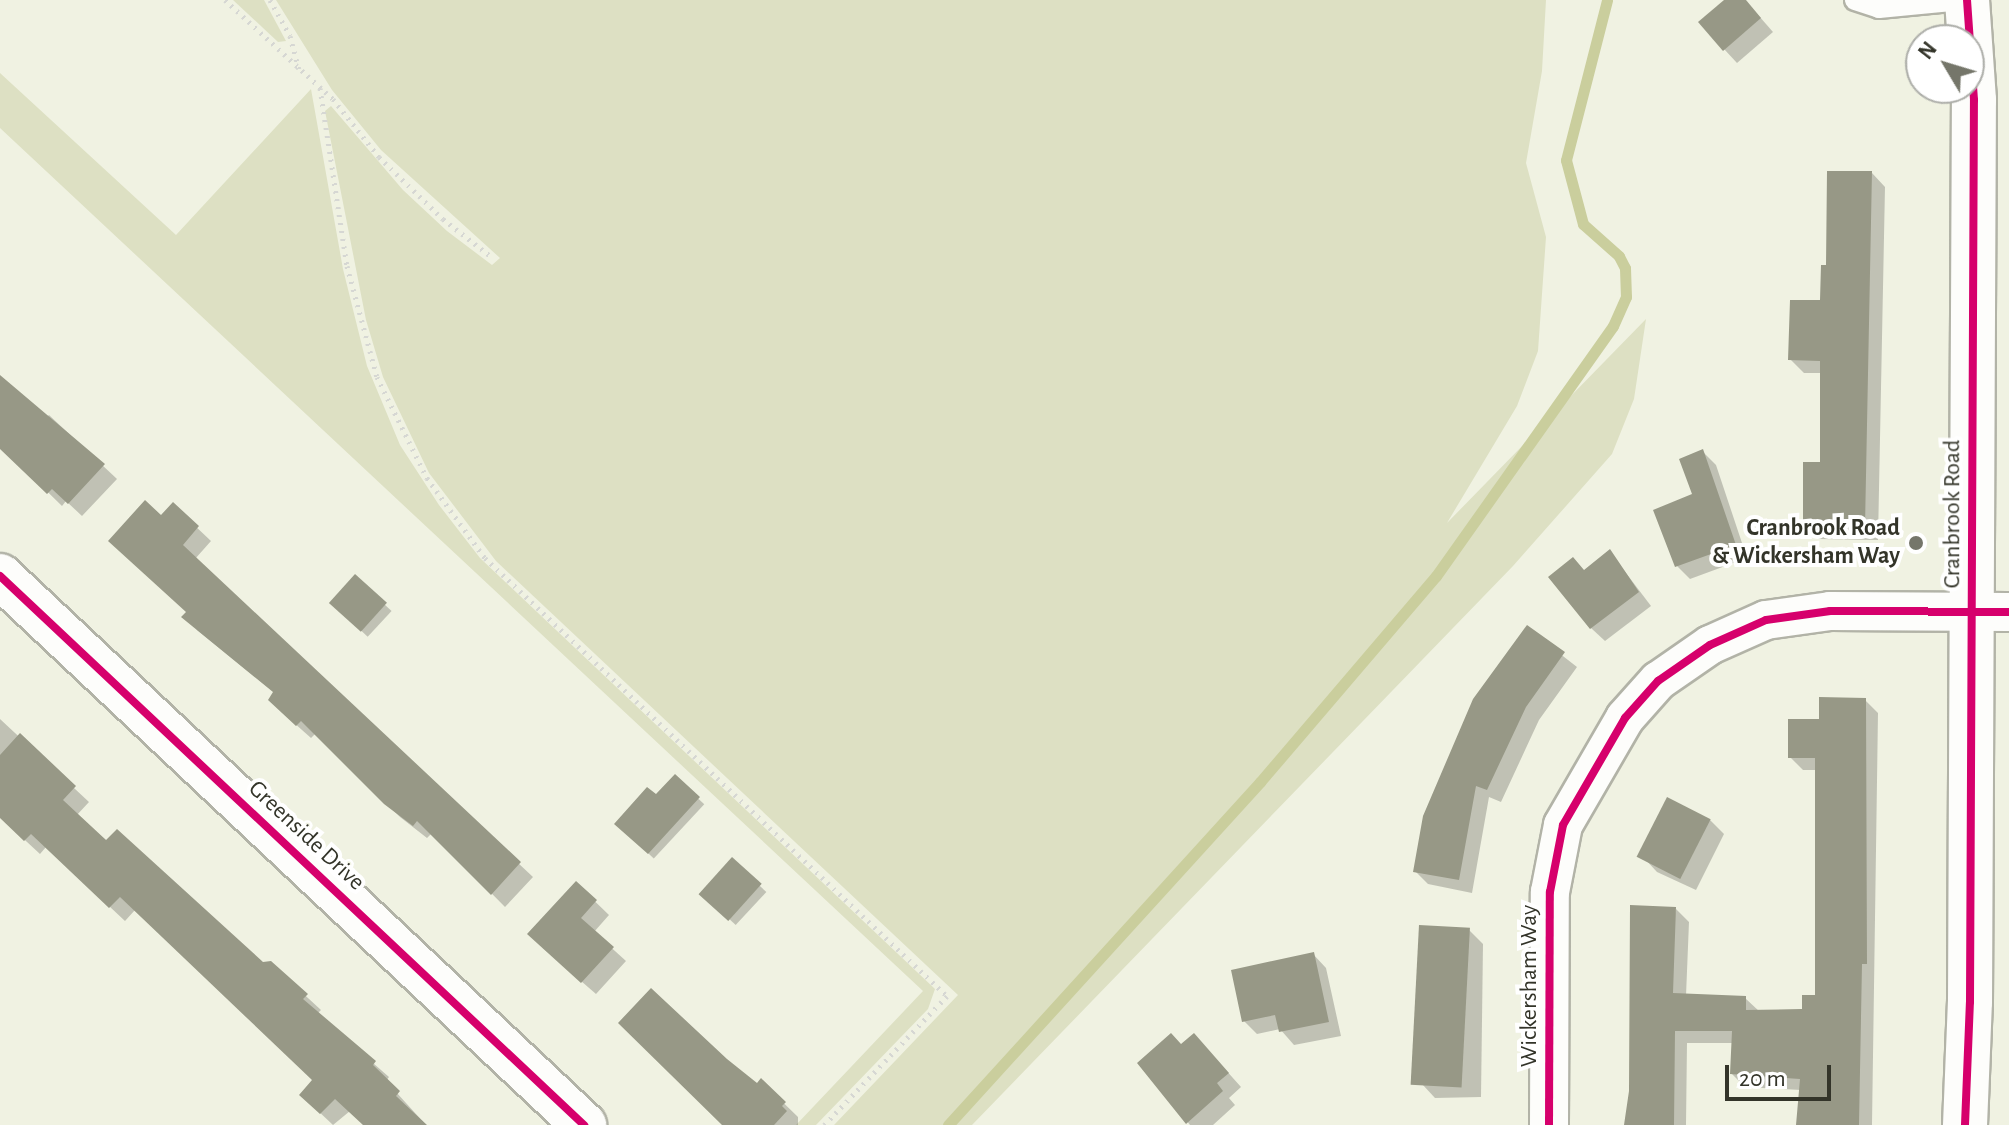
<!DOCTYPE html>
<style>
body{margin:0}
#map{position:relative;width:2009px;height:1125px;overflow:hidden;background:#f0f2e2;font-family:"Alegreya Sans",sans-serif}
div>[style]{position:absolute}
.green>*{inset:0;background:#dde0c3}
.shadow>*{inset:0;background:#0003;transform-origin:0 0}
.stream>*{height:11px;margin:-5.5px;padding:0 5.5px;transform-origin:5.5px;border-radius:5.5px;background:#cace9d}
.building>*{inset:0;background:#979886;transform-origin:0 0}
.path>*{height:5px;margin-top:-2.5px;transform-origin:0;background:repeating-linear-gradient(90deg,#d6d7d3 0 2px,transparent 0 8px)}
.roads{filter:drop-shadow(2px 0 #b2b3a7) drop-shadow(-2px 0 #b2b3a7) drop-shadow(0 2px #b2b3a7) drop-shadow(0 -2px #b2b3a7)}
.lane>*{height:20px;margin:-10px;padding:0 10px;transform-origin:10px;border-radius:10px;background:#fdfdfb}
.street>*{height:38px;margin:-19px;padding:0 19px;transform-origin:19px;border-radius:19px;background:#fdfdfb}
.secondary>*{height:44px;margin:-22px;padding:0 22px;transform-origin:22px;border-radius:22px;background:#fdfdfb}
.cycleway>*{height:8px;margin:-4px;padding:0 4px;transform-origin:4px;border-radius:4px;background:#d6006c}
.dots>*{width:22px;height:22px;translate:-50% -50%;box-sizing:border-box;border:4px solid #fff;border-radius:50%}
span{translate:-50% -50%;white-space:nowrap;text-align:center;line-height:1.15;-webkit-text-stroke:8px #fff;paint-order:stroke}
.street-label{font-size:24px;color:#333429}
.poi-label{font-size:24px;color:#333429;font-weight:700}
.right{translate:-100% -50%;text-align:right}
.north{position:absolute;left:1905px;top:24px;width:80px;height:80px;box-sizing:border-box;background:#fff;border:2px solid #adaea9;border-radius:50%;rotate:308deg;font-size:22px;font-weight:700;line-height:32px;text-align:center;color:#333429}
.north::after{content:'';display:block;margin:auto;width:28px;height:36px;background:#75766a;clip-path:polygon(50% 0,100% 100%,50% 72%,0 100%)}
.scale{position:absolute;left:1725px;top:1065px;width:106px;height:36px;box-sizing:border-box;border:4px solid #333429;border-top:0;padding-left:10px;font-size:24px;line-height:28px;white-space:nowrap;color:#333429;-webkit-text-stroke:6px #fff;paint-order:stroke}
</style>
<div id="map">
<div class="green">
<i style="clip-path:polygon(233px 0,264px 0,286px 41px,278px 42px)"></i>
<i style="clip-path:polygon(276px 0,1546px 0,1542px 71px,1526px 163px,1546px 237px,1538px 351px,1517px 406px,1447px 523px,1646px 319px,1634px 399px,1612px 454px,1513px 566px,972px 1125px,834px 1125px,958px 995px,496px 561px,429px 473px,383px 377px,366px 320px,325px 111px,331px 106px,403px 190px,447px 231px,492px 265px,500px 258px,381px 150px,332px 90px)"></i>
<i style="clip-path:polygon(0 73px,176px 235px,311px 89px,343px 269px,367px 366px,400px 445px,439px 505px,480px 558px,935px 989px,928px 1009px,816px 1125px,796px 1125px,923px 991px,0 128px)"></i>
</div>
<div class="shadow">
<i style="clip-path:polygon(1727px 0,1745px 0,1773px 32px,1737px 63px,1724px 49px)"></i>
<i style="clip-path:polygon(1872px 173px,1885px 187px,1878px 540px,1819px 539px,1805px 526px,1822px 464px,1822px 373px,1804px 373px,1790px 359px,1822px 302px)"></i>
<i style="clip-path:polygon(0 378px,44px 420px,49px 415px,117px 479px,82px 516px,66px 501px,62px 506px,13px 458px,0 438px)"></i>
<i style="clip-path:polygon(1703px 452px,1716px 465px,1747px 558px,1690px 579px,1677px 566px)"></i>
<i style="clip-path:polygon(173px 505px,211px 541px,195px 559px,533px 877px,505px 907px,432px 833px,427px 838px,400px 817px,316px 733px,311px 738px,284px 714px,275px 693px,197px 630px,161px 517px)"></i>
<i style="clip-path:polygon(1610px 552px,1651px 606px,1605px 641px,1591px 628px,1586px 572px)"></i>
<i style="left:355px;top:577px;width:50px;height:35px;rotate:43deg"></i>
<i style="clip-path:polygon(1527px 628px,1577px 667px,1539px 720px,1501px 802px,1489px 797px,1472px 893px,1428px 884px,1415px 871px)"></i>
<i style="clip-path:polygon(1865px 700px,1878px 713px,1872px 1125px,1798px 1125px,1801px 1090px,1745px 1087px,1732px 1074px,1733px 1043px,1687px 1043px,1686px 1125px,1628px 1125px,1676px 909px,1689px 922px,1686px 996px,1745px 998px,1760px 1012px,1804px 1011px,1817px 997px,1817px 770px,1803px 770px,1790px 757px,1821px 721px)"></i>
<i style="clip-path:polygon(0 719px,89px 802px,76px 816px,262px 965px,270px 963px,321px 1010px,317px 1014px,389px 1077px,386px 1081px,426px 1125px,364px 1125px,350px 1111px,333px 1125px,316px 1109px,314px 1080px,135px 910px,125px 921px,46px 847px,40px 854px,0 817px)"></i>
<i style="left:675px;top:777px;width:40px;height:74px;rotate:43deg"></i>
<i style="clip-path:polygon(1710px 820px,1724px 834px,1696px 890px,1657px 872px,1644px 858px)"></i>
<i style="left:732px;top:860px;width:47px;height:45px;rotate:43deg"></i>
<i style="clip-path:polygon(577px 884px,609px 915px,594px 932px,626px 961px,596px 994px,543px 948px)"></i>
<i style="clip-path:polygon(1469px 930px,1483px 944px,1481px 1097px,1435px 1098px,1422px 1084px)"></i>
<i style="clip-path:polygon(1313px 954px,1326px 968px,1341px 1036px,1294px 1045px,1280px 1029px,1257px 1034px,1244px 1021px)"></i>
<i style="clip-path:polygon(1182px 1046px,1207px 1049px,1241px 1087px,1229px 1098px,1235px 1105px,1213px 1125px,1190px 1125px,1140px 1064px)"></i>
<i style="clip-path:polygon(726px 1060px,757px 1086px,761px 1081px,798px 1117px,798px 1125px,724px 1125px)"></i>
</div>
<div class="stream">
<i style="left:948px;top:1125px;width:464px;rotate:-47.7deg"></i>
<i style="left:1260px;top:782px;width:271px;rotate:-49.5deg"></i>
<i style="left:1436px;top:576px;width:306px;rotate:-54.7deg"></i>
<i style="left:1613px;top:326px;width:32px;rotate:-66deg"></i>
<i style="left:1626px;top:297px;width:29px;rotate:-92deg"></i>
<i style="left:1625px;top:268px;width:13px;rotate:-117deg"></i>
<i style="left:1619px;top:256px;width:48px;rotate:-138.4deg"></i>
<i style="left:1583px;top:224px;width:66px;rotate:-104.9deg"></i>
<i style="left:1566px;top:160px;width:165px;rotate:-75.6deg"></i>
</div>
<div class="building">
<i style="clip-path:polygon(1724px 0,1746px 0,1761px 18px,1723px 51px,1698px 22px)"></i>
<i style="clip-path:polygon(1827px 171px,1872px 171px,1865px 527px,1803px 527px,1803px 462px,1820px 462px,1820px 361px,1788px 360px,1790px 300px,1820px 300px,1821px 265px,1826px 265px)"></i>
<i style="clip-path:polygon(0 375px,105px 464px,68px 504px,52px 489px,47px 494px,0 449px)"></i>
<i style="clip-path:polygon(1703px 449px,1736px 545px,1675px 567px,1653px 510px,1692px 494px,1679px 459px)"></i>
<i style="clip-path:polygon(145px 500px,161px 515px,173px 502px,199px 526px,183px 545px,521px 862px,491px 895px,417px 821px,413px 826px,384px 804px,301px 721px,296px 726px,268px 700px,273px 692px,181px 617px,186px 612px,108px 541px)"></i>
<i style="clip-path:polygon(1610px 549px,1639px 592px,1590px 629px,1548px 577px,1573px 557px,1584px 570px)"></i>
<i style="left:355px;top:574px;width:43px;height:39px;rotate:42deg"></i>
<i style="clip-path:polygon(1527px 625px,1565px 652px,1526px 707px,1487px 790px,1476px 786px,1459px 880px,1413px 872px,1423px 816px,1473px 699px)"></i>
<i style="clip-path:polygon(1819px 697px,1866px 698px,1867px 964px,1862px 964px,1859px 1125px,1796px 1125px,1800px 1079px,1730px 1074px,1732px 1031px,1675px 1031px,1674px 1125px,1624px 1125px,1629px 1091px,1630px 905px,1676px 907px,1673px 993px,1746px 996px,1746px 1010px,1802px 1009px,1802px 995px,1815px 995px,1815px 758px,1788px 758px,1788px 719px,1819px 719px)"></i>
<i style="clip-path:polygon(20px 733px,76px 786px,63px 800px,106px 840px,117px 829px,263px 962px,271px 961px,308px 994px,303px 999px,376px 1061px,373px 1065px,400px 1091px,396px 1096px,427px 1125px,363px 1125px,335px 1099px,320px 1114px,299px 1095px,312px 1080px,120px 897px,109px 908px,31px 834px,24px 841px,0 818px,0 755px)"></i>
<i style="clip-path:polygon(675px 774px,700px 797px,648px 854px,614px 824px,647px 787px,656px 794px)"></i>
<i style="left:1667px;top:797px;width:49px;height:67px;rotate:27deg"></i>
<i style="left:732px;top:857px;width:40px;height:50px;rotate:42deg"></i>
<i style="clip-path:polygon(576px 881px,597px 900px,581px 918px,614px 947px,581px 983px,527px 934px)"></i>
<i style="left:1419px;top:925px;width:51px;height:160px;rotate:3deg"></i>
<i style="clip-path:polygon(1314px 952px,1329px 1022px,1279px 1032px,1275px 1015px,1242px 1022px,1231px 970px)"></i>
<i style="clip-path:polygon(651px 988px,727px 1059px,757px 1083px,761px 1078px,786px 1102px,782px 1106px,787px 1111px,774px 1125px,722px 1125px,618px 1023px)"></i>
<i style="clip-path:polygon(1171px 1033px,1181px 1044px,1194px 1033px,1229px 1073px,1217px 1083px,1223px 1091px,1186px 1124px,1137px 1063px)"></i>
</div>
<div class="path">
<i style="left:225px;top:0;width:147px;rotate:42.5deg"></i>
<i style="left:333px;top:99px;width:74px;rotate:51.6deg"></i>
<i style="left:379px;top:157px;width:89px;rotate:44.1deg"></i>
<i style="left:443px;top:219px;width:63px;rotate:38deg"></i>
<i style="left:270px;top:0;width:41px;rotate:60.9deg"></i>
<i style="left:290px;top:36px;width:34px;rotate:75deg"></i>
<i style="left:320px;top:88px;width:180px;rotate:81.4deg"></i>
<i style="left:347px;top:266px;width:115px;rotate:74.9deg"></i>
<i style="left:377px;top:377px;width:113px;rotate:63.7deg"></i>
<i style="left:427px;top:478px;width:99px;rotate:54.1deg"></i>
<i style="left:485px;top:558px;width:637px;rotate:43.47deg"></i>
<i style="left:947px;top:996px;width:178px;rotate:133.6deg"></i>
</div>
<div class="roads">
<div class="lane">
<i style="left:1855px;top:0;width:25px;rotate:18deg"></i>
<i style="left:1879px;top:8px;width:83px;rotate:-5.5deg"></i>
</div>
<div class="street">
<i style="left:1549px;top:1125px;width:233px;rotate:-89.8deg"></i>
<i style="left:1550px;top:892px;width:68px;rotate:-79deg"></i>
<i style="left:1563px;top:825px;width:124px;rotate:-59.9deg"></i>
<i style="left:1625px;top:718px;width:50px;rotate:-48.3deg"></i>
<i style="left:1658px;top:681px;width:63px;rotate:-34.7deg"></i>
<i style="left:1710px;top:645px;width:61px;rotate:-24.1deg"></i>
<i style="left:1766px;top:620px;width:65px;rotate:-8deg"></i>
<i style="left:1830px;top:611px;width:179px;rotate:0.3deg"></i>
</div>
<div class="secondary">
<i style="left:0;top:576px;width:802px;rotate:43.23deg"></i>
<i style="left:1965px;top:1125px;width:123px;rotate:-87.7deg"></i>
<i style="left:1970px;top:1002px;width:902px;rotate:-89.75deg"></i>
<i style="left:1974px;top:100px;width:100px;rotate:-94deg"></i>
</div>
</div>
<div class="cycleway">
<i style="left:0;top:576px;width:802px;rotate:43.23deg"></i>
<i style="left:1549px;top:1125px;width:233px;rotate:-89.8deg"></i>
<i style="left:1550px;top:892px;width:68px;rotate:-79deg"></i>
<i style="left:1563px;top:825px;width:124px;rotate:-59.9deg"></i>
<i style="left:1625px;top:718px;width:50px;rotate:-48.3deg"></i>
<i style="left:1658px;top:681px;width:63px;rotate:-34.7deg"></i>
<i style="left:1710px;top:645px;width:61px;rotate:-24.1deg"></i>
<i style="left:1766px;top:620px;width:65px;rotate:-8deg"></i>
<i style="left:1830px;top:611px;width:179px;rotate:0.3deg"></i>
<i style="left:1965px;top:1125px;width:123px;rotate:-87.7deg"></i>
<i style="left:1970px;top:1002px;width:902px;rotate:-89.75deg"></i>
<i style="left:1974px;top:100px;width:100px;rotate:-94deg"></i>
</div>
<div class="dots">
<i style="left:1916px;top:543px;background:#75766a"></i>
</div>
<div class="street-label">
<span style="left:1953px;top:514px;rotate:-90deg">Cranbrook Road</span>
<span style="left:306px;top:836px;rotate:43deg">Greenside Drive</span>
<span style="left:1530px;top:986px;rotate:-90deg">Wickersham Way</span>
</div>
<div class="poi-label">
<span class="right" style="left:1900px;top:543px">Cranbrook Road<br>&amp; Wickersham Way</span>
</div>
<div class="north">N</div>
<div class="scale">20 m</div>
</div>
